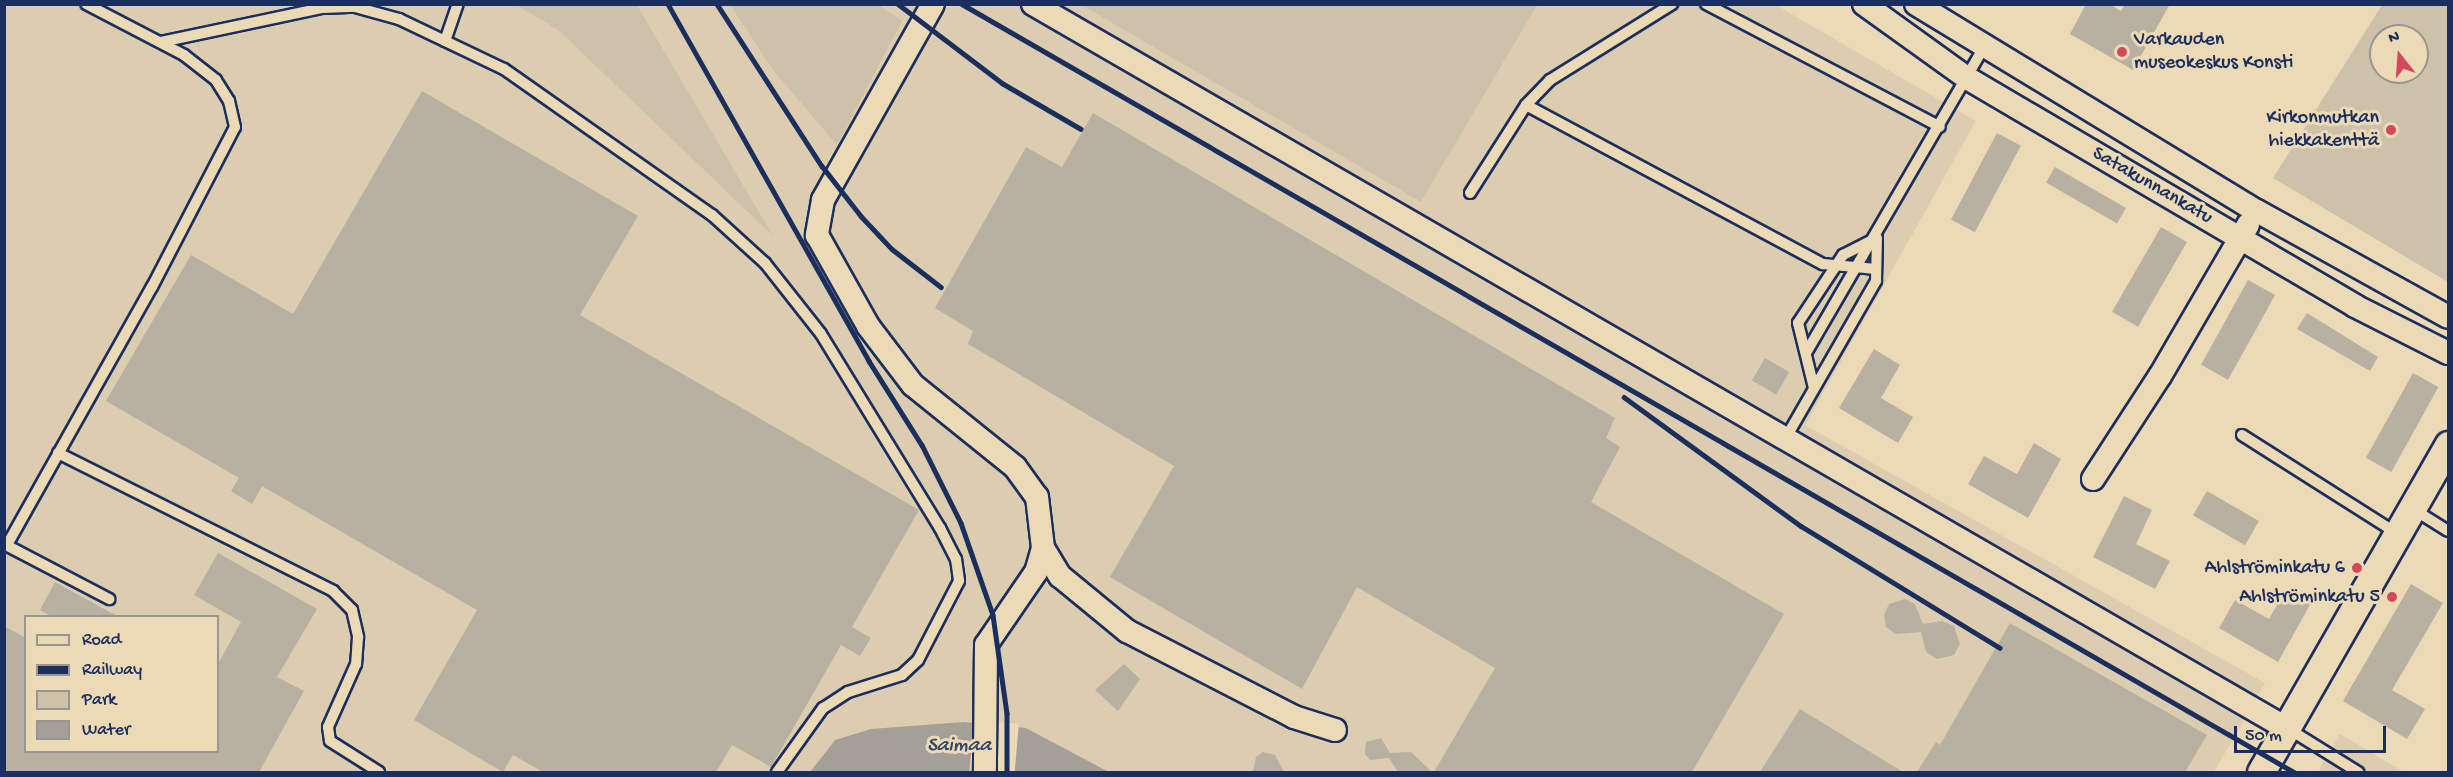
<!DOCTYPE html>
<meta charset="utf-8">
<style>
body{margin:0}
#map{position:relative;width:2453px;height:777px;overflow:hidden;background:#ecdab7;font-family:"Gochi Hand",sans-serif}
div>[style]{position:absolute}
.built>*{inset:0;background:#dccdb0}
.green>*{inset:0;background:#cec1aa}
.water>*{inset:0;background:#a4a098}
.pier>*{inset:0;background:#ecdab7;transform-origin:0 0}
.building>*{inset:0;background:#b8b0a1;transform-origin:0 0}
.roads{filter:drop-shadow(2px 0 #1b2f5e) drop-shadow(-2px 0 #1b2f5e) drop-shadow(0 2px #1b2f5e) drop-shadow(0 -2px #1b2f5e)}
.service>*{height:10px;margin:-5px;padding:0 5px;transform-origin:5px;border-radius:5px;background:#ecdab7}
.minor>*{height:22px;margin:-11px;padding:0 11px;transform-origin:11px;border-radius:11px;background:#ecdab7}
.tertiary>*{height:27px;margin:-13.5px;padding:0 13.5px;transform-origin:13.5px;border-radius:13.5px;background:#ecdab7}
.rail>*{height:4.5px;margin:-2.25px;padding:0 2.25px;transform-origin:2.25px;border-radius:2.25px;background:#1b2f5e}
.dots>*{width:16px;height:16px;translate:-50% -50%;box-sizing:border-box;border:3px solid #ecdab7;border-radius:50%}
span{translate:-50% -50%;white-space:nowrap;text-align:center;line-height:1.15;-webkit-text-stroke:6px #ecdab7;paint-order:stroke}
.poi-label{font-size:20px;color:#1b2f5e}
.left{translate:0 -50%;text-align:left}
.right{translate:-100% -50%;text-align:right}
.street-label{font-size:20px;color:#1b2f5e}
.water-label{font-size:21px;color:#36466a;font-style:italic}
.frame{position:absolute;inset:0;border:6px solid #1b2f5e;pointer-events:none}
.legend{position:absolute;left:24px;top:615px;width:195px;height:138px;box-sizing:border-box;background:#ecdab7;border:2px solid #989693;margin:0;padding:8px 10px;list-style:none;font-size:18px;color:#1b2f5e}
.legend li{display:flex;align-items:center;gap:12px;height:30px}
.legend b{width:30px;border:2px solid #989693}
.north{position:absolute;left:2369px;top:24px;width:60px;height:60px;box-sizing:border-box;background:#ecdab7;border:2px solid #989693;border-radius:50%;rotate:343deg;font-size:16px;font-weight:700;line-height:24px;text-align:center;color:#1b2f5e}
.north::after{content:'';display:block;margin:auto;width:21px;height:27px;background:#d1495b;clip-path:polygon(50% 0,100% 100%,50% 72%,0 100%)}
.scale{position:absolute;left:2234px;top:726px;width:152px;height:27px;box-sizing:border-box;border:3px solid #1b2f5e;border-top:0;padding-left:8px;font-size:18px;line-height:21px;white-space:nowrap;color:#1b2f5e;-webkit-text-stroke:4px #ecdab7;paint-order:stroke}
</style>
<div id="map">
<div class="built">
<i style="clip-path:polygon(evenodd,5px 4px,516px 5px,558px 30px,771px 234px,637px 5px,730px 5px,773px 70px,902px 22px,879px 5px,1081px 5px,1421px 202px,1536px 5px,1776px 5px,1976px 121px,1805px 425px,2265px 683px,2214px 772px,1109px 772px,1026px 728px,835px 740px,810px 772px,5px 772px,5px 4px,26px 616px,218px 616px,218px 752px,26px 752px,26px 616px)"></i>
<i style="clip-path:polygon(2340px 734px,2404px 772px,2318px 772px)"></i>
</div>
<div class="green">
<i style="clip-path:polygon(516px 5px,637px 5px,773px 236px,558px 30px)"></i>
<i style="clip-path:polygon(730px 5px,879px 5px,902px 21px,837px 145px,773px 70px)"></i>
<i style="clip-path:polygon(1081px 5px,1537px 5px,1421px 202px)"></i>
<i style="clip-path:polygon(evenodd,2382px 5px,2448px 5px,2448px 282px,2273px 178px,2382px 5px,2381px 36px,2417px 36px,2417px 72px,2381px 72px,2381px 36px)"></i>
</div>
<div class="water">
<i style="clip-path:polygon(964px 722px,1026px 728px,1109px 772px,810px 772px,835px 740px,871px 729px)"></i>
</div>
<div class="pier">
<i style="left:974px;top:720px;width:45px;height:52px;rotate:5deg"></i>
</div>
<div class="building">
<i style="clip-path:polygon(2086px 4px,2109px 4px,2121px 11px,2125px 4px,2170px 4px,2133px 70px,2070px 34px)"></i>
<i style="clip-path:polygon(422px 91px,638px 216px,580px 315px,919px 510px,852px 627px,871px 638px,860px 656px,841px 645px,771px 767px,732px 745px,716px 772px,543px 772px,513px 755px,503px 772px,414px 720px,477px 610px,262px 486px,252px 504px,231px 491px,239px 478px,106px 401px,191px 255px,293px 314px)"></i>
<i style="clip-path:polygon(1093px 113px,1615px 418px,1606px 438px,1620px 447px,1591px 502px,1784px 614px,1692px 772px,1434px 772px,1495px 668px,1357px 587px,1302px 689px,1110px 577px,1174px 466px,968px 344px,973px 331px,935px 308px,1026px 147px,1062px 167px)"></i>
<i style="left:1997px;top:133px;width:27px;height:98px;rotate:28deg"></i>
<i style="left:2055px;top:167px;width:82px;height:18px;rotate:30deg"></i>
<i style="left:2161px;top:227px;width:30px;height:98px;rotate:30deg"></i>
<i style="left:2248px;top:280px;width:31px;height:97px;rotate:29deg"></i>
<i style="clip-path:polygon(2307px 313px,2378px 357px,2370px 371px,2297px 329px)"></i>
<i style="clip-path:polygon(1874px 349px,1900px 365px,1881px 398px,1913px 417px,1898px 443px,1839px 408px)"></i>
<i style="left:1765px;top:358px;width:28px;height:26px;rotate:30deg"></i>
<i style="left:2413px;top:373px;width:29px;height:97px;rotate:29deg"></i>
<i style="clip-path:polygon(2034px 443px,2061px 459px,2028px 518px,1968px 484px,1984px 456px,2017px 474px)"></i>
<i style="left:2207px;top:491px;width:60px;height:28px;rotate:30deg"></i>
<i style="clip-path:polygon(2124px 496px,2152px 510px,2136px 544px,2170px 561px,2155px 589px,2093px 557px)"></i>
<i style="clip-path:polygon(218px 553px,317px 609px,277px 677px,304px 691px,259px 772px,4px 772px,4px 626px,26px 638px,26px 752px,218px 752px,218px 664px,241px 622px,194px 595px)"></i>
<i style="clip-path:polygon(55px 582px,117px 616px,51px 616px,40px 610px)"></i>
<i style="clip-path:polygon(2411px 584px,2443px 603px,2392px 690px,2425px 709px,2407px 739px,2343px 701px)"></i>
<i style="clip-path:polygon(2286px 589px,2311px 603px,2278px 662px,2219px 628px,2235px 600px,2269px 619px)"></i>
<i style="clip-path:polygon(1905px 599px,1915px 604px,1923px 624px,1942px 621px,1954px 626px,1960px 644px,1954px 655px,1937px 659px,1926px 652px,1921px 632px,1896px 634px,1886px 627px,1884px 615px,1889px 604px)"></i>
<i style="clip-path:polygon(2010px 623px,2207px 735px,2185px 772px,1917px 772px,1936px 742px,1940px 745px)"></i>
<i style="clip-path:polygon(1124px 664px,1140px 679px,1118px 711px,1095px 690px)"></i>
<i style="clip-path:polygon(1800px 709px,1903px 772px,1760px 772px)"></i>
<i style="clip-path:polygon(1381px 738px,1390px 753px,1411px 752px,1432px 772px,1398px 772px,1389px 758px,1370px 760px,1365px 754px,1366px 742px)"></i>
<i style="clip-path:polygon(1263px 752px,1275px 755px,1284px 772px,1253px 772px,1256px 757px)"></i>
</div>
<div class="roads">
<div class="service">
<i style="left:1706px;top:4px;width:264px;rotate:27.7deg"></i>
<i style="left:445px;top:41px;width:39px;rotate:-71deg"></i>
<i style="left:161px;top:42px;width:165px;rotate:-11.9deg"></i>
<i style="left:322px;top:8px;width:33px;rotate:-2deg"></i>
<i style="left:355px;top:7px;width:46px;rotate:15.3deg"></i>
<i style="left:399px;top:19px;width:116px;rotate:25.5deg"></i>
<i style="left:504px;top:69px;width:254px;rotate:35.1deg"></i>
<i style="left:712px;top:215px;width:72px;rotate:42.2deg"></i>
<i style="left:765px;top:263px;width:90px;rotate:51.7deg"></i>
<i style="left:821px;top:334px;width:228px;rotate:58.5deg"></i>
<i style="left:940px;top:528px;width:35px;rotate:63deg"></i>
<i style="left:956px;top:559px;width:22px;rotate:82deg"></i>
<i style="left:959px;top:581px;width:89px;rotate:117.4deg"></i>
<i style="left:918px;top:660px;width:22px;rotate:137deg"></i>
<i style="left:902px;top:675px;width:57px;rotate:162.5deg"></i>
<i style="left:848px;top:692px;width:30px;rotate:147deg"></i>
<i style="left:823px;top:708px;width:79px;rotate:125.7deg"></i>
<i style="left:1526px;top:105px;width:337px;rotate:28.2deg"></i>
<i style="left:1823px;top:264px;width:53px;rotate:5.4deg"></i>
<i style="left:1470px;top:193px;width:104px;rotate:-57.5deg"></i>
<i style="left:1526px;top:105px;width:35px;rotate:-46deg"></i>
<i style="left:1550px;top:80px;width:144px;rotate:-31.9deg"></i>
<i style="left:1806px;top:353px;width:356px;rotate:-59.8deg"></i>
<i style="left:1814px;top:388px;width:67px;rotate:-103.8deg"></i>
<i style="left:1798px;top:323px;width:82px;rotate:-56.5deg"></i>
<i style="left:1843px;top:255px;width:37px;rotate:-27deg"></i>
<i style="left:2242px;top:435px;width:185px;rotate:32.4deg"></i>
<i style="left:1784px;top:441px;width:185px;rotate:-60.1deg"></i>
<i style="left:1876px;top:281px;width:43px;rotate:-88.7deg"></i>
<i style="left:58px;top:453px;width:308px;rotate:26.6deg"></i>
<i style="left:333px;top:591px;width:27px;rotate:45deg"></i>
<i style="left:352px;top:610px;width:28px;rotate:77deg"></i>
<i style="left:358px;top:637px;width:27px;rotate:94deg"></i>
<i style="left:356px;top:664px;width:69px;rotate:114deg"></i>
<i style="left:328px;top:727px;width:14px;rotate:82deg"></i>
<i style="left:330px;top:741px;width:58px;rotate:32.3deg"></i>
<i style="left:2413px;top:509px;width:41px;rotate:32.2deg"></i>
<i style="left:4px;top:544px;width:119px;rotate:27.6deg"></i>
<i style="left:7px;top:545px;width:296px;rotate:-60.7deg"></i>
<i style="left:152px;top:287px;width:180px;rotate:-62.6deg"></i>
<i style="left:235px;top:127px;width:27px;rotate:-103deg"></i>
<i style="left:229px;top:101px;width:25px;rotate:-122deg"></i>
<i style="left:216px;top:80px;width:41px;rotate:-142deg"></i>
<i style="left:184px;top:55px;width:110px;rotate:-152.5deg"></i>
<i style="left:2287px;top:728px;width:84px;rotate:31.8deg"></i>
</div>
<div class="minor">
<i style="left:933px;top:4px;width:225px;rotate:119.3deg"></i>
<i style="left:823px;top:200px;width:36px;rotate:100deg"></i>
<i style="left:817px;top:235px;width:104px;rotate:60.7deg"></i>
<i style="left:868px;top:326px;width:74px;rotate:52.7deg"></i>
<i style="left:913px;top:385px;width:131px;rotate:38.8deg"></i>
<i style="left:1015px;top:467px;width:37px;rotate:54deg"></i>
<i style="left:1037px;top:497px;width:51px;rotate:83.3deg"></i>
<i style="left:1043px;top:548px;width:25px;rotate:106deg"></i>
<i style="left:1036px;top:572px;width:88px;rotate:124.4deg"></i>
<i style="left:986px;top:645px;width:127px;rotate:90.5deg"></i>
<i style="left:1033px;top:4px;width:1447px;rotate:30.02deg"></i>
<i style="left:1864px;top:4px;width:127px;rotate:35.7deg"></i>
<i style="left:1967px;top:78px;width:450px;rotate:30.4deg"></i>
<i style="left:2355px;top:306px;width:104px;rotate:26.8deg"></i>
<i style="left:1916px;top:4px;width:399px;rotate:31.3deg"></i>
<i style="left:2257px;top:211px;width:218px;rotate:29deg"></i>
<i style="left:2093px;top:479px;width:123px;rotate:-57deg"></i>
<i style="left:2160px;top:376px;width:175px;rotate:-59.8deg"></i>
<i style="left:1043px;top:548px;width:33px;rotate:59deg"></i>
<i style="left:1060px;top:576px;width:87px;rotate:39.4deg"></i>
<i style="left:1127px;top:631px;width:188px;rotate:27.2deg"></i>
<i style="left:1294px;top:717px;width:43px;rotate:17.6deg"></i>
</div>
<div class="tertiary">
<i style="left:2261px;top:772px;width:377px;rotate:-60.2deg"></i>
</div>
</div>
<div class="rail">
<i style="left:668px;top:4px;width:410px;rotate:60.6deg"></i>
<i style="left:869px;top:361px;width:99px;rotate:57.8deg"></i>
<i style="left:922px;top:445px;width:87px;rotate:63.4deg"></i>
<i style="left:961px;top:523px;width:97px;rotate:70.8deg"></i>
<i style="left:993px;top:615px;width:99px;rotate:81.9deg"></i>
<i style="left:1007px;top:713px;width:59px;rotate:90deg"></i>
<i style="left:717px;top:4px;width:193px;rotate:57.1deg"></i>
<i style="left:822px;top:166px;width:63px;rotate:52deg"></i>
<i style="left:861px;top:216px;width:45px;rotate:46.8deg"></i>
<i style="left:892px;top:249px;width:62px;rotate:37.8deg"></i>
<i style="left:898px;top:4px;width:131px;rotate:37.2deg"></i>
<i style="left:1002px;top:83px;width:91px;rotate:30.2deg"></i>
<i style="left:962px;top:4px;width:1538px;rotate:29.97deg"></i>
<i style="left:1624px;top:397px;width:219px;rotate:36.1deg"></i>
<i style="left:1801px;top:526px;width:233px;rotate:31.5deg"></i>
</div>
<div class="dots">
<i style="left:2122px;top:52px;background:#d1495b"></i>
<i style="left:2391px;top:130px;background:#d1495b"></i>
<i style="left:2357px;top:568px;background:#d1495b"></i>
<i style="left:2392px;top:597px;background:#d1495b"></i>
</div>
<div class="poi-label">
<span class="left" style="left:2134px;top:52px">Varkauden<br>museokeskus Konsti</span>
<span class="right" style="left:2379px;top:130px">Kirkonmutkan<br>hiekkakenttä</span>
<span class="right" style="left:2345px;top:568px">Ahlströminkatu 6</span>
<span class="right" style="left:2380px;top:597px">Ahlströminkatu 5</span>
</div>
<div class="street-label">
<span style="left:2152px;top:186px;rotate:30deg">Satakunnankatu</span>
</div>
<div class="water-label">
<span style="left:959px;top:747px">Saimaa</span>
</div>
<div class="frame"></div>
<ul class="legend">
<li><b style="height:8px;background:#ecdab7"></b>Road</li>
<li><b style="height:8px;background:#1b2f5e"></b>Railway</li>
<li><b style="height:16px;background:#cec1aa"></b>Park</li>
<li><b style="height:16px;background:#a4a098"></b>Water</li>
</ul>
<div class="north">N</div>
<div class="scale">50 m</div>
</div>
